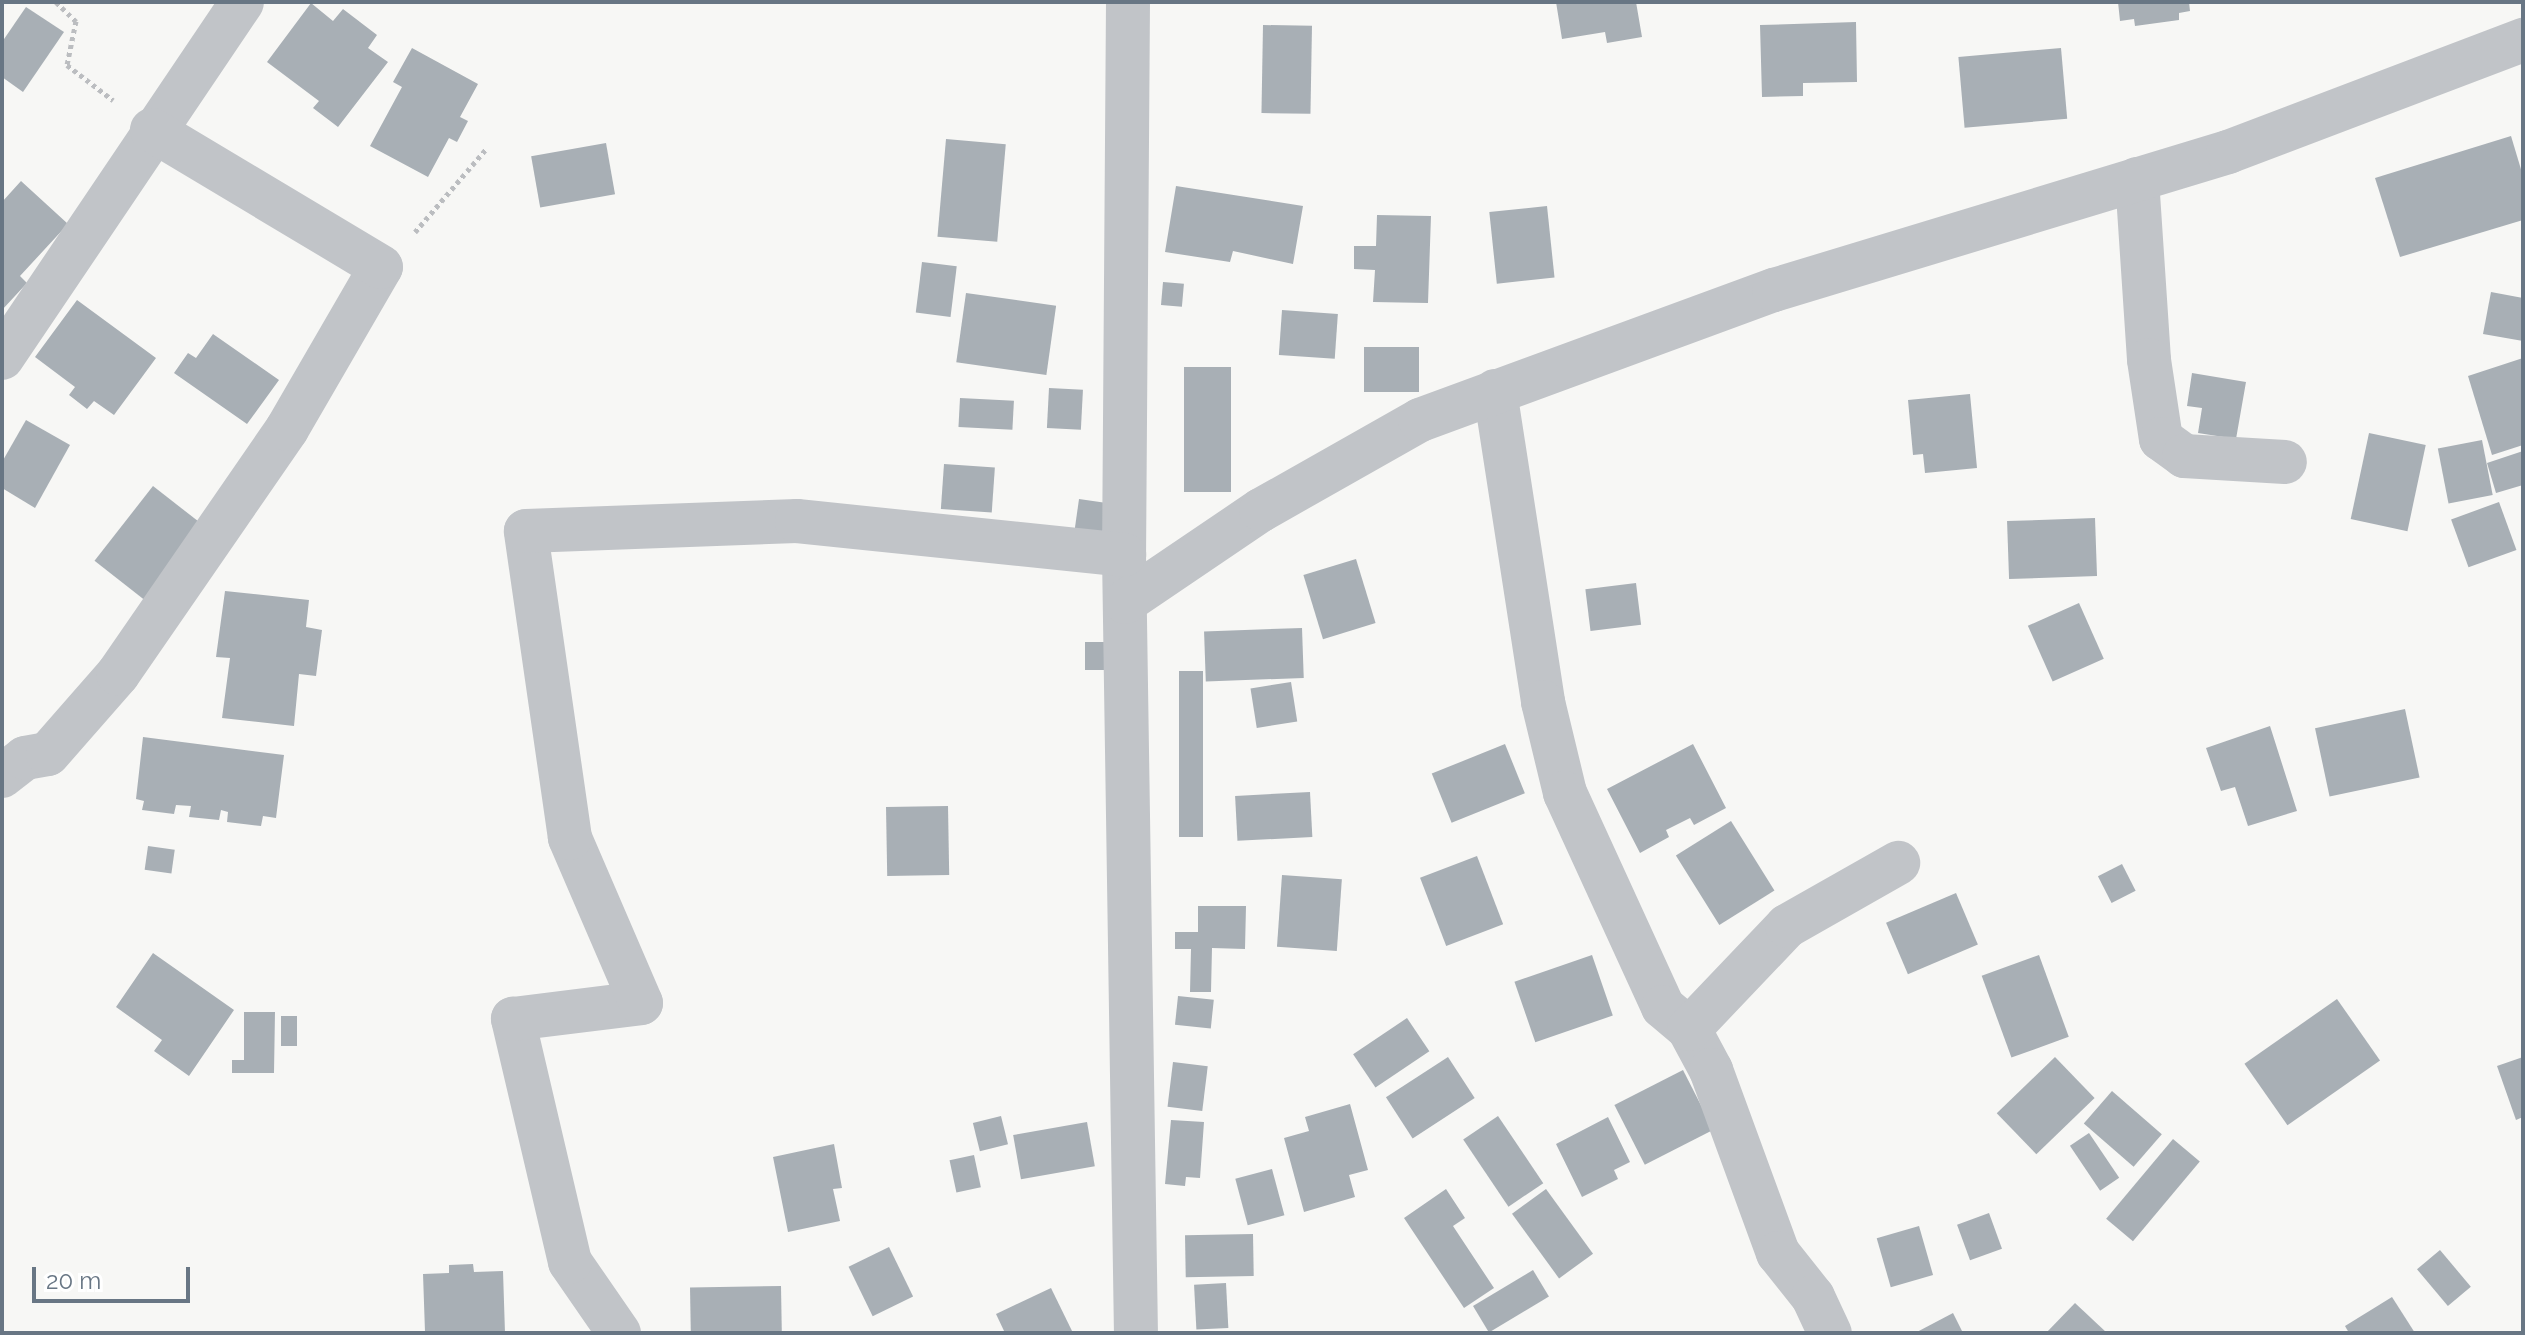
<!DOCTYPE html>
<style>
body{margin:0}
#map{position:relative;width:2525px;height:1335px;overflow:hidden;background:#f7f7f5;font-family:Raleway,sans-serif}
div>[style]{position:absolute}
.building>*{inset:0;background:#a8afb5;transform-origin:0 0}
.path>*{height:5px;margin-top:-2.5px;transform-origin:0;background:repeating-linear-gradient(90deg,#bbbdc0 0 4px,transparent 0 8px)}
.minor>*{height:44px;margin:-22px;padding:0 22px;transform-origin:22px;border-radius:22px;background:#c1c4c8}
span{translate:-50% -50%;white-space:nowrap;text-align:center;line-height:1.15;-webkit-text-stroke:8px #fff;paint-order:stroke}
.frame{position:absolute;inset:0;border:4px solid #687684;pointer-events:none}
.scale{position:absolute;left:32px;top:1267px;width:158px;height:36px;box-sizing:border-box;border:4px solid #687684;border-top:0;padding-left:10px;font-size:24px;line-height:28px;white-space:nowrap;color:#687684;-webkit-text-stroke:6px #fff;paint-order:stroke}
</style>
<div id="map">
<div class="building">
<i style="clip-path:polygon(1556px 2px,1636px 2px,1642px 37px,1607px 43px,1605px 32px,1562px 39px)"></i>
<i style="clip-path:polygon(2118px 2px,2189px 2px,2190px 11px,2179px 13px,2179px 20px,2135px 26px,2134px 19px,2120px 21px)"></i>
<i style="clip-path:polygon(311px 3px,333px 21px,343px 9px,377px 35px,368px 48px,388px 62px,338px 127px,313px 108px,319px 101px,267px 62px)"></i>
<i style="clip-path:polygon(26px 7px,64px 32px,23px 92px,2px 77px,2px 42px)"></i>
<i style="clip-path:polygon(1856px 22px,1857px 82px,1803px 83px,1803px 96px,1762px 97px,1760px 25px)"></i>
<i style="left:1263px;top:25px;width:49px;height:88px;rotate:1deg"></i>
<i style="clip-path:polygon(412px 48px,478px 84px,460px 117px,468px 121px,457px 142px,449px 138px,428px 177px,370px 146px,402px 87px,393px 82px)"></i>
<i style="left:2061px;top:48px;width:71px;height:103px;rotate:85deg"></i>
<i style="clip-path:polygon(2511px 136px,2523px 176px,2523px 220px,2400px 257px,2375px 178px)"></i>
<i style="left:946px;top:139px;width:60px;height:98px;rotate:5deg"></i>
<i style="left:606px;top:143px;width:52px;height:76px;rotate:80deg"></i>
<i style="clip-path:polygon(21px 181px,68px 224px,20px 276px,27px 283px,2px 310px,2px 202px)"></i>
<i style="clip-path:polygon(1176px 186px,1303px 206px,1293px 264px,1233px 251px,1230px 262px,1165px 252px)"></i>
<i style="left:1547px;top:206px;width:72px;height:58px;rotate:84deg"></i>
<i style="clip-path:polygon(1377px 215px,1431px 216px,1428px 303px,1373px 302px,1375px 270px,1354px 269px,1354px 246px,1376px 246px)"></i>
<i style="left:922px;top:262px;width:35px;height:51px;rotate:7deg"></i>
<i style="left:1163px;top:282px;width:21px;height:23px;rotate:5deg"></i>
<i style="clip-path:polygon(2491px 292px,2523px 298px,2523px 341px,2483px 334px)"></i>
<i style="left:966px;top:293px;width:91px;height:70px;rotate:8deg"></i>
<i style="clip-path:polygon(77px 300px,156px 358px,114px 415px,94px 401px,87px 409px,69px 395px,75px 387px,35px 357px)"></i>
<i style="left:1282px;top:310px;width:56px;height:45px;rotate:4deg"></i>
<i style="clip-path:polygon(213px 334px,279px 380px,247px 424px,174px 373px,188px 353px,196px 358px)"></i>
<i style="left:1364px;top:347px;width:55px;height:45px"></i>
<i style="clip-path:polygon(2523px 358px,2523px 445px,2492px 455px,2468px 376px)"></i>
<i style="left:1184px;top:367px;width:47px;height:125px"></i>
<i style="clip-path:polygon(2192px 373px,2246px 382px,2236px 439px,2198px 433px,2202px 408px,2187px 406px)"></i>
<i style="left:1049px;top:388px;width:34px;height:40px;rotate:3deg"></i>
<i style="clip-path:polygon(1970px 394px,1977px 468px,1925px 473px,1923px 454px,1913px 455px,1908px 400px)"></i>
<i style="left:960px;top:398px;width:54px;height:29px;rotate:3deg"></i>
<i style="clip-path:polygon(26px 420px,70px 445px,35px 508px,2px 488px,2px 462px)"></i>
<i style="left:2369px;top:433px;width:58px;height:88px;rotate:12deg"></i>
<i style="left:2482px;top:440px;width:56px;height:45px;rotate:79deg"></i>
<i style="clip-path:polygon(2523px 451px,2523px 485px,2496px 493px,2487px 463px)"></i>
<i style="left:944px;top:464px;width:51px;height:45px;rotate:4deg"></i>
<i style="left:153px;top:486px;width:68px;height:95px;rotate:38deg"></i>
<i style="left:1079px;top:499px;width:28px;height:30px;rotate:8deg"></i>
<i style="left:2499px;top:502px;width:51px;height:51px;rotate:70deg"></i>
<i style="left:2095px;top:518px;width:58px;height:88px;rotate:88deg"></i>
<i style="left:1356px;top:559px;width:67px;height:55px;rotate:73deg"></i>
<i style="left:1636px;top:583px;width:42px;height:51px;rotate:83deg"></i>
<i style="clip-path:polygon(225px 591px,309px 600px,306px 627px,322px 630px,316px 676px,299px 674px,294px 726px,222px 718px,230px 658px,216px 657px)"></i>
<i style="left:2079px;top:603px;width:61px;height:56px;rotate:66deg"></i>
<i style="left:1302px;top:628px;width:50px;height:98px;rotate:88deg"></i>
<i style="left:1085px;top:642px;width:19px;height:28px"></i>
<i style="left:1179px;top:671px;width:24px;height:166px"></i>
<i style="left:1291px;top:682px;width:40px;height:41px;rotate:81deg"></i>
<i style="left:2405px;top:709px;width:70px;height:92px;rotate:78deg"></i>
<i style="clip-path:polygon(2270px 726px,2297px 811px,2248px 826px,2235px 787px,2221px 791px,2206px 748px)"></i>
<i style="clip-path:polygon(143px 737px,284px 755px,276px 818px,263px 816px,261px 826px,227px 822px,228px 812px,221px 810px,219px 820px,189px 817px,191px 806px,176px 805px,174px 814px,142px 810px,144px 801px,136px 799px)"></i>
<i style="left:1505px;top:744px;width:53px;height:79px;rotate:68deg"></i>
<i style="clip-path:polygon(1693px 744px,1726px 808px,1694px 825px,1690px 818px,1666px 830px,1669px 837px,1640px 853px,1607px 789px)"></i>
<i style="left:1310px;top:792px;width:45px;height:75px;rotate:87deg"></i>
<i style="left:948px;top:806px;width:69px;height:62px;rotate:89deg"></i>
<i style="left:1731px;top:821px;width:82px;height:65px;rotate:58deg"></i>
<i style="left:148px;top:846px;width:27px;height:24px;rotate:8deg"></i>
<i style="left:1477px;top:856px;width:73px;height:61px;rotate:69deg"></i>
<i style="left:2122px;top:864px;width:30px;height:27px;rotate:63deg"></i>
<i style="left:1282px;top:875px;width:60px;height:72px;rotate:4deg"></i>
<i style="left:1956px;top:893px;width:56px;height:76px;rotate:67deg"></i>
<i style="clip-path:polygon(1198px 906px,1246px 906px,1245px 949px,1212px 948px,1211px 992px,1190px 992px,1191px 949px,1175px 949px,1175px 932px,1198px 932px)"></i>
<i style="clip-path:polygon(153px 953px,234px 1010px,189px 1076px,154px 1051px,162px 1040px,116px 1007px)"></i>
<i style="left:1592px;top:955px;width:64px;height:82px;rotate:71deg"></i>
<i style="left:2039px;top:955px;width:87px;height:61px;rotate:70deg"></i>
<i style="left:1178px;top:996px;width:36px;height:29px;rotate:6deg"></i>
<i style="left:2337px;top:999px;width:75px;height:113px;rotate:55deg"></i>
<i style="clip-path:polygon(244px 1012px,275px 1012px,274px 1073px,232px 1073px,232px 1060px,244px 1060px)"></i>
<i style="left:281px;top:1016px;width:16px;height:30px"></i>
<i style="left:1407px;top:1018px;width:40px;height:65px;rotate:56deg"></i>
<i style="left:1448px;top:1057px;width:49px;height:74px;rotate:57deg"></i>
<i style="left:2055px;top:1057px;width:57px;height:81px;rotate:46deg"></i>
<i style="clip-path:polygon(2523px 1057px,2523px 1117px,2516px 1120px,2497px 1066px)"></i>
<i style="left:1173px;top:1062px;width:35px;height:45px;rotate:7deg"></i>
<i style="left:1683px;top:1070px;width:67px;height:77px;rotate:63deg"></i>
<i style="left:2112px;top:1091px;width:66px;height:43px;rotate:41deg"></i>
<i style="clip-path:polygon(1350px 1104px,1368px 1170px,1349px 1175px,1355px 1197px,1304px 1212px,1284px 1138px,1309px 1131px,1305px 1117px)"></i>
<i style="left:1001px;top:1116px;width:29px;height:29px;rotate:76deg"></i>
<i style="left:1498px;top:1116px;width:81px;height:42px;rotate:56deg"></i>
<i style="clip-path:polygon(1608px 1117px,1630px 1162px,1614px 1170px,1618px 1179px,1582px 1197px,1556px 1144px)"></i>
<i style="clip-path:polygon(1171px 1120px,1204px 1122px,1200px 1178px,1186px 1177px,1185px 1186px,1165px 1184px)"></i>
<i style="left:1087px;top:1122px;width:45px;height:75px;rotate:80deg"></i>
<i style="left:2089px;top:1133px;width:54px;height:23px;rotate:56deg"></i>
<i style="left:2173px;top:1139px;width:35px;height:104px;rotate:40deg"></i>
<i style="clip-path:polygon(834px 1144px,842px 1188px,833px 1189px,840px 1221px,788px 1232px,773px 1157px)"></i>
<i style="left:974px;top:1155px;width:33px;height:25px;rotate:78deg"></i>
<i style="left:1272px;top:1169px;width:48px;height:38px;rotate:75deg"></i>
<i style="clip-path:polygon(1446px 1189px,1465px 1218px,1453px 1226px,1494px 1288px,1464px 1308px,1404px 1218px)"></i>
<i style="left:1546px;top:1189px;width:80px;height:42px;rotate:54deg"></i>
<i style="left:1989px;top:1213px;width:38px;height:34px;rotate:70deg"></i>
<i style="left:1919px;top:1226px;width:51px;height:44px;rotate:74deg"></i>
<i style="left:1253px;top:1234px;width:42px;height:68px;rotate:89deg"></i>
<i style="left:889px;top:1247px;width:55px;height:45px;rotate:64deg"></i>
<i style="left:2440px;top:1250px;width:48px;height:30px;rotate:50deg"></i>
<i style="clip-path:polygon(473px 1264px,474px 1272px,503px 1271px,505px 1333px,425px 1332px,423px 1274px,449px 1273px,449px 1265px)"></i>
<i style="left:1533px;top:1270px;width:31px;height:70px;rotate:59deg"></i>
<i style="left:1226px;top:1283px;width:45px;height:32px;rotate:87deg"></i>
<i style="left:781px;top:1286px;width:47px;height:91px;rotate:89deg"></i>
<i style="clip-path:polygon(1051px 1288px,1073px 1333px,1005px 1333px,996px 1314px)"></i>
<i style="clip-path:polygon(2392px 1297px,2415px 1333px,2349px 1333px,2345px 1326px)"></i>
<i style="clip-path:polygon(2075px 1303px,2107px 1333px,2046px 1333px)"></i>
<i style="clip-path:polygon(1953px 1313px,1963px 1333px,1915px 1333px)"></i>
</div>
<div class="path">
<i style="left:56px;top:2px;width:28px;rotate:44deg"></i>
<i style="left:76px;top:21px;width:45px;rotate:101.6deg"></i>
<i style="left:67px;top:65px;width:58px;rotate:37.3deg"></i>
<i style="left:415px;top:232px;width:111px;rotate:-49.4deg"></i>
</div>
<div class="minor">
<i style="left:1128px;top:2px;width:553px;rotate:90.41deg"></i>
<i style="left:1124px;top:555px;width:778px;rotate:89.12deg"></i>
<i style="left:2137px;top:179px;width:181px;rotate:86.2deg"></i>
<i style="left:2149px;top:360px;width:80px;rotate:81.4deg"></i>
<i style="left:2161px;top:439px;width:29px;rotate:36deg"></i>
<i style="left:2184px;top:456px;width:101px;rotate:3.4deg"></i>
<i style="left:2px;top:358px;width:429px;rotate:-56deg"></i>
<i style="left:1495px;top:391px;width:315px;rotate:81.2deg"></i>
<i style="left:1543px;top:702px;width:94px;rotate:76.4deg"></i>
<i style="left:1565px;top:793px;width:235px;rotate:65.4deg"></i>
<i style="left:1663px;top:1007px;width:34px;rotate:40deg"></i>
<i style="left:1689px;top:1029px;width:47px;rotate:61.8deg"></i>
<i style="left:1711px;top:1070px;width:195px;rotate:69.9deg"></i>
<i style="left:1778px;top:1253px;width:56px;rotate:51.5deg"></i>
<i style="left:1813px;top:1297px;width:40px;rotate:65deg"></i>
<i style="left:1125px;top:602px;width:164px;rotate:-34.1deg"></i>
<i style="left:1261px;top:510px;width:183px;rotate:-29.5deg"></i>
<i style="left:1420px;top:420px;width:377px;rotate:-20.2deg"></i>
<i style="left:1774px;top:290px;width:475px;rotate:-16.9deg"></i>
<i style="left:2228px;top:152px;width:316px;rotate:-20.8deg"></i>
<i style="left:2px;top:776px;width:29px;rotate:-38deg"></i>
<i style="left:25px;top:758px;width:23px;rotate:-10deg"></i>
<i style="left:48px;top:754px;width:106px;rotate:-48.8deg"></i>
<i style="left:118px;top:674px;width:298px;rotate:-55.4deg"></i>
<i style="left:287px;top:429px;width:187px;rotate:-59.9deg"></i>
<i style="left:381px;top:267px;width:267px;rotate:-149.1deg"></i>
<i style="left:1689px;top:1029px;width:142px;rotate:-46.4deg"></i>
<i style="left:1787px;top:926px;width:128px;rotate:-29.6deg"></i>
<i style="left:619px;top:1333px;width:86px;rotate:-124.6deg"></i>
<i style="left:570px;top:1262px;width:250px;rotate:-103.2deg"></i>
<i style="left:513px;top:1019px;width:129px;rotate:-7.1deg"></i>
<i style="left:641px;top:1003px;width:180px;rotate:-113.3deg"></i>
<i style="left:570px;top:838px;width:310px;rotate:-98.2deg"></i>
<i style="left:526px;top:531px;width:271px;rotate:-2.1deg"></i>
<i style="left:797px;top:521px;width:329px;rotate:5.9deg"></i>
</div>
<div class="frame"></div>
<div class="scale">20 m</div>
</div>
